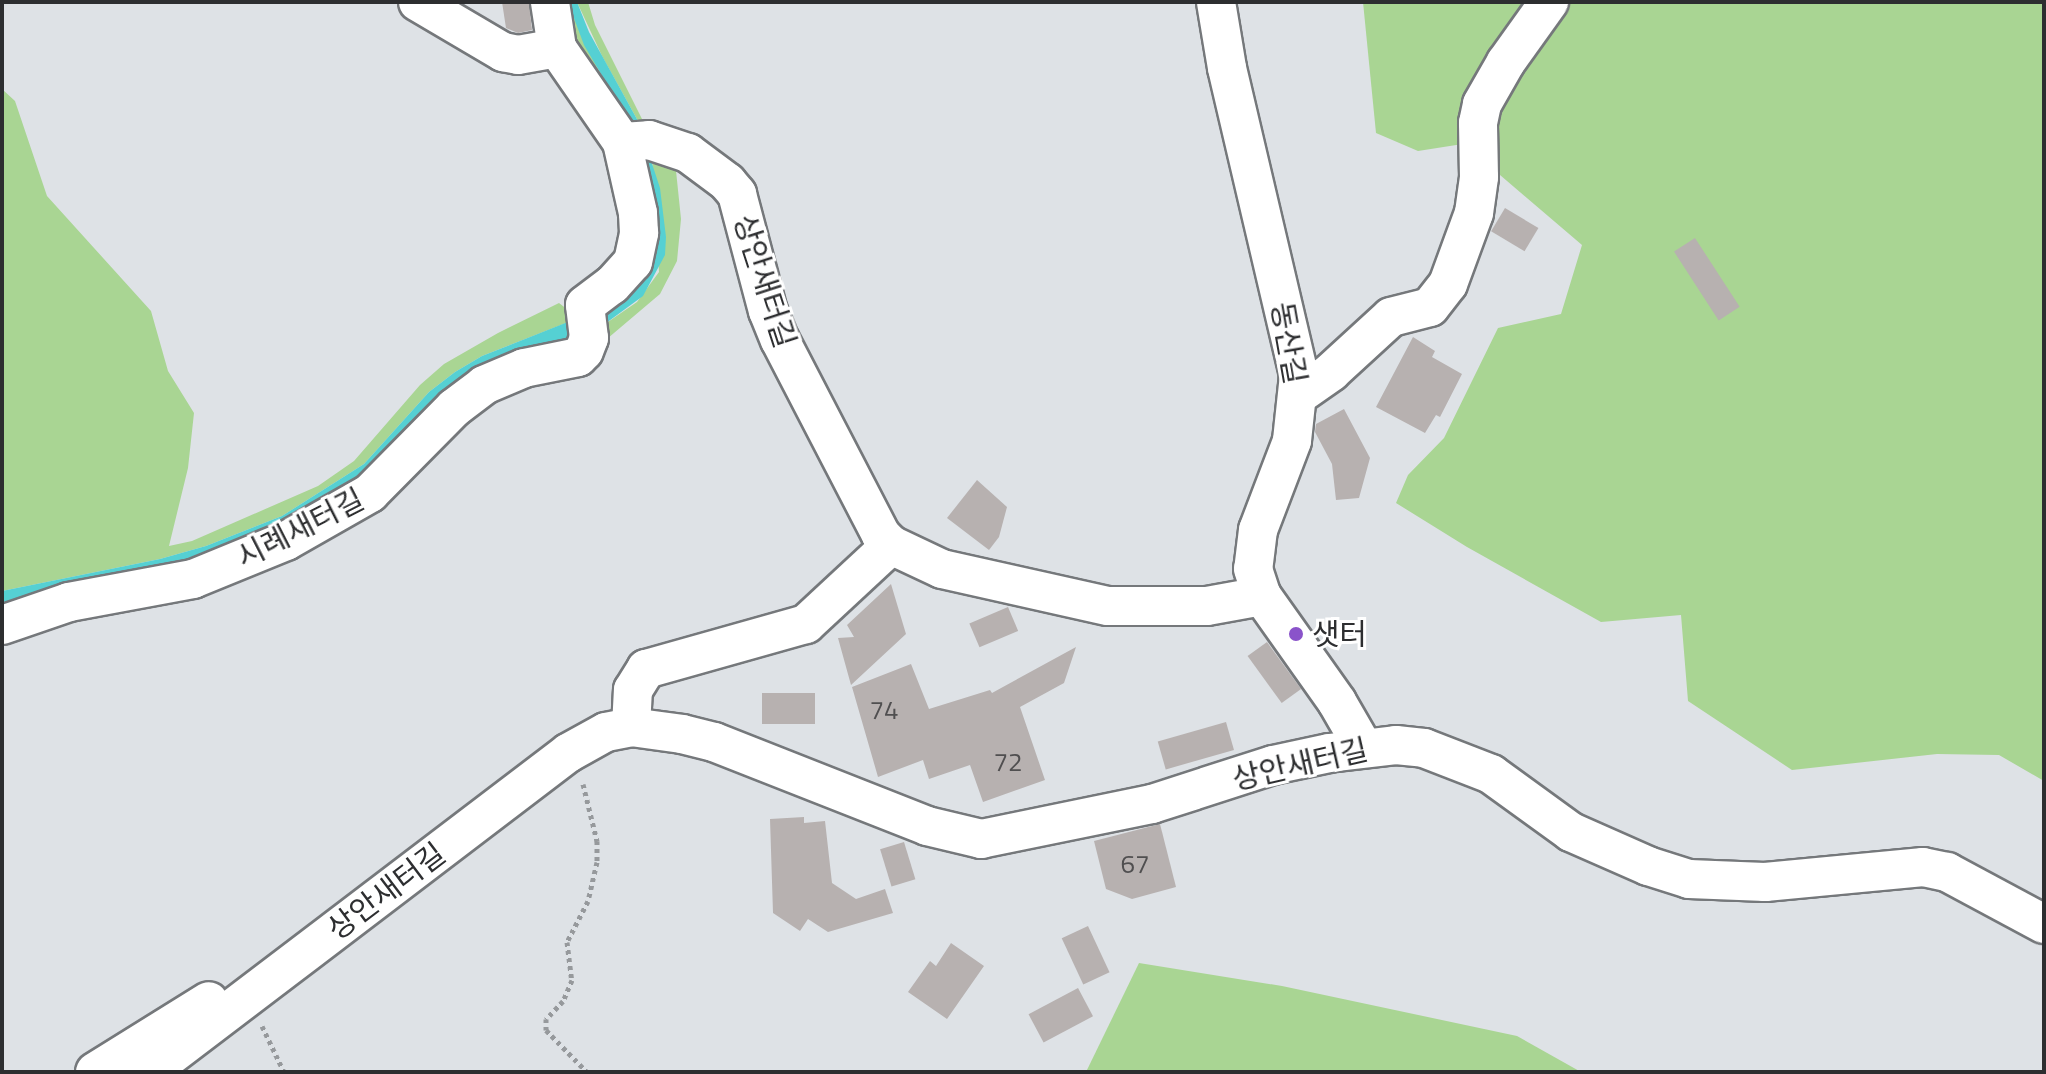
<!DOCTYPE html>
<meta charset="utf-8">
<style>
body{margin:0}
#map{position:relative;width:2046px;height:1074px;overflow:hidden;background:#dee2e6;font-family:"Titillium Web","Noto Sans KR",sans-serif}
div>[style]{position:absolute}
.green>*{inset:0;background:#a9d593}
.water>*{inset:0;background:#55d0d3}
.building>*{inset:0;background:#b7b1b0;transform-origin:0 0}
.path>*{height:5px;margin-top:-2.5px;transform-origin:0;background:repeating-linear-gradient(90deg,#96999c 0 4px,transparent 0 8px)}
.roads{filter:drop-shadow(2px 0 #75787b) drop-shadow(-2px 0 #75787b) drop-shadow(0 2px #75787b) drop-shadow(0 -2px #75787b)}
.minor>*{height:38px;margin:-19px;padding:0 19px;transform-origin:19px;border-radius:19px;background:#fff}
.dots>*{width:22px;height:22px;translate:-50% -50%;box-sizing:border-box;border:4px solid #fff;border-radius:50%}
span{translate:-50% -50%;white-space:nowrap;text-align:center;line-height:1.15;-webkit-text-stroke:6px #fff;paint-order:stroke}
.number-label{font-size:26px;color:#504f50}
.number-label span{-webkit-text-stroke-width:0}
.street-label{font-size:30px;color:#2d2e30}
.poi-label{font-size:30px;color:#2d2e30}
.left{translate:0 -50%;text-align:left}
.frame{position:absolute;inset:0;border:4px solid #2d2e30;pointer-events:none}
</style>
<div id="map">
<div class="green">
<i style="clip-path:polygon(568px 2px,597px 67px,628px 120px,576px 57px)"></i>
<i style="clip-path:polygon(577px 2px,588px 2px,595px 25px,644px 123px,638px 121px,602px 56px)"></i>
<i style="clip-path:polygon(1363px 2px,1540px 2px,1469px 143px,1418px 151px,1376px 133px)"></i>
<i style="clip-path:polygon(1556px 2px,2044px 2px,2044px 781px,1999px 755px,1937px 754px,1792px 770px,1688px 701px,1681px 615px,1601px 622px,1467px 547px,1396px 503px,1408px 475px,1444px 438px,1498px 328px,1561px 314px,1582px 245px,1486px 163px,1483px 128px)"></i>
<i style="clip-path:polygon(2px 89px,15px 101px,47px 196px,151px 311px,168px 371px,194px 413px,188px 468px,169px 546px,192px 541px,318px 486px,354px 461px,420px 385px,444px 364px,498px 333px,559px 303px,568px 310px,571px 321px,482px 356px,455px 372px,429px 392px,364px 464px,282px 516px,206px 546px,160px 559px,2px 591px)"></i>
<i style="clip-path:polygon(652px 158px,675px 161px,681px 219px,677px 261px,660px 294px,601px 344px,602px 326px,637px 302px,659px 272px)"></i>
<i style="clip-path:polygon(1139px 963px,1282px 986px,1517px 1036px,1581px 1072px,1086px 1072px)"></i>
</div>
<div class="water">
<i style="clip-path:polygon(568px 2px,577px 2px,589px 32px,638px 121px,660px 188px,666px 237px,665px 255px,643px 296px,602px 326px,538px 350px,395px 447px,330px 502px,206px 559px,2px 607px,2px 591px,160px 559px,206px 546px,282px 516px,364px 464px,429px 392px,455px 372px,482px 356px,598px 310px,656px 216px,652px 187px,628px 120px,584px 45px)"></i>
</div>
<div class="building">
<i style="clip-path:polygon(502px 2px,529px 2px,532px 30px,518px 33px,506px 28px)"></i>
<i style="left:1505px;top:208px;width:39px;height:27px;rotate:31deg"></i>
<i style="left:1695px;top:238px;width:82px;height:25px;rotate:57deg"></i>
<i style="clip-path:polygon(1413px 337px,1435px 351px,1432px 357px,1462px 374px,1440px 417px,1436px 415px,1425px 433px,1376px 407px)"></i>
<i style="clip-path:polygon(1344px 409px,1370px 458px,1359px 498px,1336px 500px,1332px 464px,1315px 432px,1316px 424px)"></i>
<i style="clip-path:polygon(977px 480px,1007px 507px,999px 537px,989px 550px,947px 518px)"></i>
<i style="clip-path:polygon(891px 584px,906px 634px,851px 685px,838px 638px,854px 637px,847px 625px)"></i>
<i style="left:1008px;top:607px;width:26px;height:42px;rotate:67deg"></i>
<i style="left:1267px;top:642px;width:58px;height:24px;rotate:54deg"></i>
<i style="clip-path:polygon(1076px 647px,1064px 683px,1020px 707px,1045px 780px,983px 802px,970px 765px,929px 779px,923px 760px,878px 777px,852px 687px,911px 664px,929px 709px,990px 690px,992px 693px)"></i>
<i style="left:762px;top:693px;width:53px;height:31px"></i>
<i style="left:1226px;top:722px;width:29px;height:71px;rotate:74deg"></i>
<i style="clip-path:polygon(804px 817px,804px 823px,825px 821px,832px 883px,856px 899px,885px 889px,893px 913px,828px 932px,808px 919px,800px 931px,773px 913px,770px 819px)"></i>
<i style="clip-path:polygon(1160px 824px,1176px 887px,1132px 899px,1106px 889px,1094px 841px)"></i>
<i style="left:904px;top:842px;width:39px;height:25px;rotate:73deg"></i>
<i style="left:1088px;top:926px;width:51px;height:29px;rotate:65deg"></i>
<i style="clip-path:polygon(951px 943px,984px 966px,947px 1019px,908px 992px,930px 961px,936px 966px)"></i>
<i style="left:1078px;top:988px;width:32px;height:56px;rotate:62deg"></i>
</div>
<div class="path">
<i style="left:583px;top:784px;width:59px;rotate:76.2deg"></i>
<i style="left:597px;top:841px;width:21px;rotate:90deg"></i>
<i style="left:597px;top:862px;width:40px;rotate:103deg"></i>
<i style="left:588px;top:901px;width:46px;rotate:117.1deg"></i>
<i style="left:567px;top:942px;width:38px;rotate:83deg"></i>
<i style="left:572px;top:980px;width:23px;rotate:113deg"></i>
<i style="left:563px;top:1001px;width:25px;rotate:133deg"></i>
<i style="left:546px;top:1019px;width:11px;rotate:90deg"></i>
<i style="left:546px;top:1030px;width:59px;rotate:45.7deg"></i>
<i style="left:262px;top:1026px;width:51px;rotate:64.4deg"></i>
</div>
<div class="roads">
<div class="minor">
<i style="left:418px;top:2px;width:99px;rotate:30.5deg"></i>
<i style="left:503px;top:52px;width:15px;rotate:11deg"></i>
<i style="left:518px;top:55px;width:40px;rotate:-10deg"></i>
<i style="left:1216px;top:2px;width:67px;rotate:80.5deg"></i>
<i style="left:1227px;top:68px;width:315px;rotate:76.8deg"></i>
<i style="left:1299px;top:375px;width:66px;rotate:96.1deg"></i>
<i style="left:1292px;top:441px;width:95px;rotate:110.9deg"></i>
<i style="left:1258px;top:530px;width:39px;rotate:97deg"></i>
<i style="left:1253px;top:569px;width:28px;rotate:72deg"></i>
<i style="left:1262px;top:596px;width:130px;rotate:54.7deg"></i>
<i style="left:1337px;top:702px;width:52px;rotate:60deg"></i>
<i style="left:622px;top:142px;width:27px;rotate:-4deg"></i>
<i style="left:649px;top:140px;width:41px;rotate:18.4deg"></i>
<i style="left:688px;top:153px;width:49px;rotate:36.6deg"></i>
<i style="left:727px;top:182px;width:16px;rotate:50deg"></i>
<i style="left:737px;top:194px;width:121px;rotate:75.2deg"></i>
<i style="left:768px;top:311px;width:31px;rotate:68deg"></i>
<i style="left:780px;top:340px;width:220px;rotate:62.6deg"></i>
<i style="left:881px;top:535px;width:14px;rotate:45deg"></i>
<i style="left:891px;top:545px;width:56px;rotate:25.2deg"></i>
<i style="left:942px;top:569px;width:170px;rotate:12.6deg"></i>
<i style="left:1108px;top:606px;width:99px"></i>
<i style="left:1207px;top:606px;width:56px;rotate:-10.3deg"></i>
<i style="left:1300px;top:394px;width:38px;rotate:-35deg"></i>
<i style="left:1331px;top:372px;width:81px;rotate:-42.5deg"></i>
<i style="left:1391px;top:317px;width:40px;rotate:-14.4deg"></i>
<i style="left:1430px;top:307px;width:29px;rotate:-52deg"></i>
<i style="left:1448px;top:284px;width:76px;rotate:-69.9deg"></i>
<i style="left:1474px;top:213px;width:36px;rotate:-82deg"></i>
<i style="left:1479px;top:177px;width:54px;rotate:-91.1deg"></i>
<i style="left:1478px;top:123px;width:19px;rotate:-78deg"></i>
<i style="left:1482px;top:104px;width:48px;rotate:-60.3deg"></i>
<i style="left:1506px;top:62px;width:74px;rotate:-54.4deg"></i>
<i style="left:2px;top:625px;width:71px;rotate:-18.9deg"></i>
<i style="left:69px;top:602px;width:126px;rotate:-10.5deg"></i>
<i style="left:193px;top:579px;width:100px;rotate:-22.2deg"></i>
<i style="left:286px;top:541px;width:97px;rotate:-29.7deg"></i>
<i style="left:370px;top:493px;width:120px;rotate:-45.3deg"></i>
<i style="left:454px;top:408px;width:38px;rotate:-37deg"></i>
<i style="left:484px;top:385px;width:43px;rotate:-23deg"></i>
<i style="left:524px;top:368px;width:55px;rotate:-11.5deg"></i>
<i style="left:578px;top:357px;width:8px;rotate:-45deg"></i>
<i style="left:584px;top:351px;width:14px;rotate:-69deg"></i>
<i style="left:589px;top:338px;width:33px;rotate:-97deg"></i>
<i style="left:585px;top:305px;width:34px;rotate:-37deg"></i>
<i style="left:612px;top:285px;width:31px;rotate:-48deg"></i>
<i style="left:633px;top:262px;width:30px;rotate:-78deg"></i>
<i style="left:639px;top:233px;width:20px;rotate:-93deg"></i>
<i style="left:638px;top:213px;width:73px;rotate:-102.7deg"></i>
<i style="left:622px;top:142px;width:114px;rotate:-124.7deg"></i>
<i style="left:557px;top:48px;width:47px;rotate:-98.7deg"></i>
<i style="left:631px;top:727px;width:37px;rotate:-87deg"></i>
<i style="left:633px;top:690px;width:25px;rotate:-58deg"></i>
<i style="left:646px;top:669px;width:166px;rotate:-15.7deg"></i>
<i style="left:806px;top:624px;width:116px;rotate:-42.9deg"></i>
<i style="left:95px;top:1072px;width:134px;rotate:-31.9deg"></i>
<i style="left:149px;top:1072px;width:527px;rotate:-37.28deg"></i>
<i style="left:568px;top:753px;width:43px;rotate:-28.9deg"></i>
<i style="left:606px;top:732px;width:25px;rotate:-11deg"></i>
<i style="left:631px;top:727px;width:51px;rotate:7.8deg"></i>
<i style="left:682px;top:734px;width:33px;rotate:14deg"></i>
<i style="left:714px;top:742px;width:229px;rotate:21.5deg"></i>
<i style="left:927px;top:826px;width:56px;rotate:13.5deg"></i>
<i style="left:981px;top:839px;width:175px;rotate:-11.6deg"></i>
<i style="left:1152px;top:804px;width:127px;rotate:-17.9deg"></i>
<i style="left:1273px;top:765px;width:57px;rotate:-12.1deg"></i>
<i style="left:1329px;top:753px;width:67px;rotate:-6.8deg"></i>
<i style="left:1396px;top:745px;width:28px;rotate:6deg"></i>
<i style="left:1424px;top:748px;width:72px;rotate:21.2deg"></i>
<i style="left:1491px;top:774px;width:99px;rotate:35.9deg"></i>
<i style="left:1571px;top:832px;width:84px;rotate:23.8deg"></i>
<i style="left:1648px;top:866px;width:43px;rotate:17.6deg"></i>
<i style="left:1689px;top:879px;width:76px;rotate:2.3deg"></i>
<i style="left:1765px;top:882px;width:159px;rotate:-5.4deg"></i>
<i style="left:1923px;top:867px;width:25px;rotate:12deg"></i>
<i style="left:1947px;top:872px;width:110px;rotate:28.2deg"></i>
</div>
</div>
<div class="dots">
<i style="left:1296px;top:634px;background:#8a53ca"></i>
</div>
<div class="number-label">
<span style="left:884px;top:710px">74</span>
<span style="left:1008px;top:762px">72</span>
<span style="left:1135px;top:864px">67</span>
</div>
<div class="street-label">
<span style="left:765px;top:281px;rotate:72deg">상안새터길</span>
<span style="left:1289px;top:343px;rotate:80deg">동산길</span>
<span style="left:300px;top:528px;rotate:-27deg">시례새터길</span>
<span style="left:1300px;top:764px;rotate:-13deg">상안새터길</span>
<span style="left:386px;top:891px;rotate:-37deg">상안새터길</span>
</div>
<div class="poi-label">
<span class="left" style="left:1312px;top:634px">샛터</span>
</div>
<div class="frame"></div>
</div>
